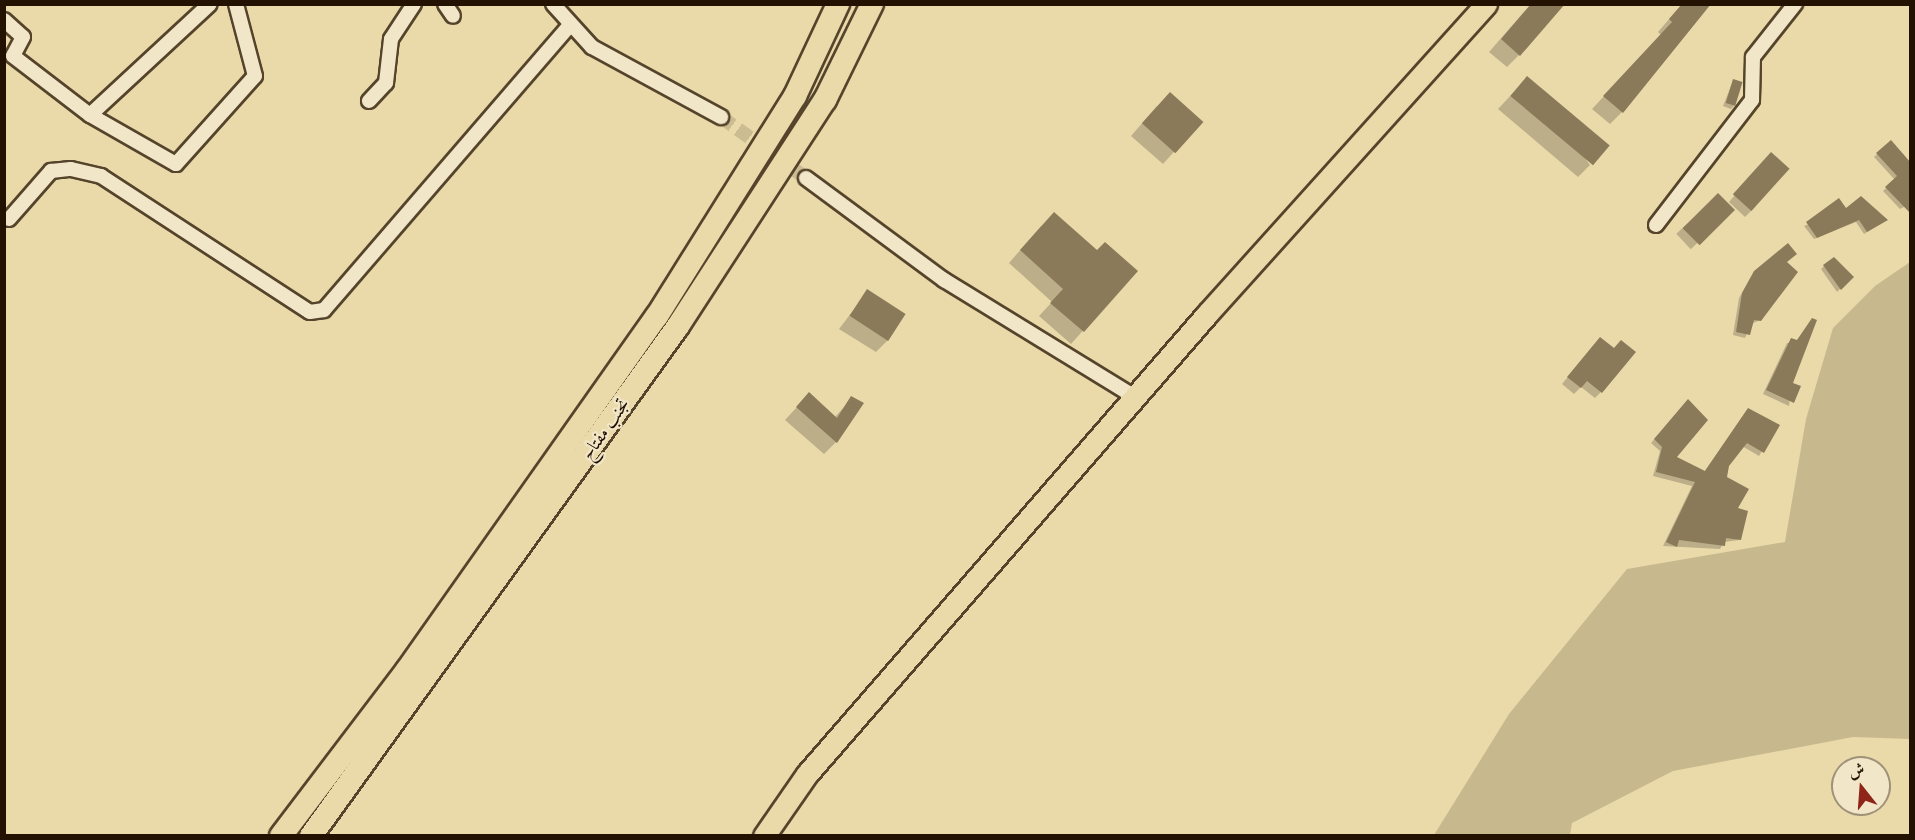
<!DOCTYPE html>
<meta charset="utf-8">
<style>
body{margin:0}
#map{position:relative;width:1915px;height:840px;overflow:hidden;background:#eadaaa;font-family:"IM FELL Great Primer",Amiri,serif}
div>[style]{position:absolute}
.green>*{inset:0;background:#c8b88d}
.shadow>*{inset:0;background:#0003;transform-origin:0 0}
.building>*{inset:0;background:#8a7a59;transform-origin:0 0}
.minor-tunnel>*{height:14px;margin-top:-7px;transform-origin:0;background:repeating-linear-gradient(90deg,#ccbc91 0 14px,transparent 0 21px)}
.roads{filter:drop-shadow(2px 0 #55442b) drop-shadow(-2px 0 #55442b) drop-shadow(0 2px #55442b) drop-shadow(0 -2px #55442b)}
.minor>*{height:14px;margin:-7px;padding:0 7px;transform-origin:7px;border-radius:7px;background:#f1e7c8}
.primary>*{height:21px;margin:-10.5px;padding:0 10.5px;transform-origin:10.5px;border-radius:10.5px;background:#eadaaa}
.trunk>*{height:22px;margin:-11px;padding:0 11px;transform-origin:11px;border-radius:11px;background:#eadaaa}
span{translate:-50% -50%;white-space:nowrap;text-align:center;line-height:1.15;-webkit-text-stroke:4.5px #f1e7c8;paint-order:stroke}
.street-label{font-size:18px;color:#231201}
.frame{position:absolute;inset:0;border:6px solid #231201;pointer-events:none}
.north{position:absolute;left:1831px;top:756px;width:60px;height:60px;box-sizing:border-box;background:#f1e7c8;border:2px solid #9f9278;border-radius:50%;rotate:343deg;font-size:16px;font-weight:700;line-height:24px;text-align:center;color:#231201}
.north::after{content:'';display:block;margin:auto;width:21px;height:27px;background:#8f2418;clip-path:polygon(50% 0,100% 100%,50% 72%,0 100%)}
</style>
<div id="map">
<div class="green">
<i style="clip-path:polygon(1910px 262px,1910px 739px,1853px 737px,1673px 771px,1572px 823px,1570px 835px,1434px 835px,1509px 714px,1627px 569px,1785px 542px,1806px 419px,1833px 328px,1875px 286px)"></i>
</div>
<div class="shadow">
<i style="clip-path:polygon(1531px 4px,1519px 55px,1507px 67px,1489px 52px)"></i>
<i style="clip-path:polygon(1682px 4px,1622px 112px,1610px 124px,1592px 109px,1661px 35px,1658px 32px)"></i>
<i style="clip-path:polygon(1527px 78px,1590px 165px,1578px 177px,1498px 109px)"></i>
<i style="clip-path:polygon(1733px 81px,1735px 105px,1731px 109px,1723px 106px)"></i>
<i style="clip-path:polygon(1157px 106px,1201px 122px,1163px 164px,1131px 136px)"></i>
<i style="clip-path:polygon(1891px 142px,1910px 204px,1900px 209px,1883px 191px,1895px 180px,1874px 157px)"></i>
<i style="clip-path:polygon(1765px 160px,1751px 211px,1745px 217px,1729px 202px)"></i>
<i style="left:1718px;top:195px;width:21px;height:57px;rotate:47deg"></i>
<i style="clip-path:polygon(1846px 210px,1883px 222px,1864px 234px,1856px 222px,1814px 239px,1804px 226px)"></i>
<i style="clip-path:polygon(1041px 226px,1136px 271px,1071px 344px,1039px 316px,1052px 302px,1009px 263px)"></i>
<i style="clip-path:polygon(1786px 262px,1760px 320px,1751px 324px,1745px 338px,1733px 335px,1739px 298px,1751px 277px)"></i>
<i style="clip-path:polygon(1824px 266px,1852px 277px,1837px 292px,1821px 269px)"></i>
<i style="clip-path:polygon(868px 291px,888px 340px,876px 352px,839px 329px)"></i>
<i style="clip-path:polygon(1812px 320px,1792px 383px,1789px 406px,1763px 394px,1787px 343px,1796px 342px)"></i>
<i style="clip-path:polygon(1594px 345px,1601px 392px,1595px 398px,1581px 387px,1574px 394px,1562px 384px)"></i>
<i style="clip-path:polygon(852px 398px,836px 442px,824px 454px,785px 420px,797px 407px,835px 417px)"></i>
<i style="clip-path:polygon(1688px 402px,1674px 457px,1704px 472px,1745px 413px,1778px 425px,1759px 456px,1742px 446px,1728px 465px,1725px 478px,1739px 540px,1724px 542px,1720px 549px,1663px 546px,1692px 486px,1653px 476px,1660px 451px,1651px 443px)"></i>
</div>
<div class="building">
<i style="clip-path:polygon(1531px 4px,1565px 4px,1520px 56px,1501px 39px)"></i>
<i style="clip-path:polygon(1682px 4px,1711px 4px,1623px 113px,1603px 96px,1672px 22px,1669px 19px)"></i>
<i style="left:1527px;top:76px;width:108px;height:26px;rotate:40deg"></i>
<i style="left:1733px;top:79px;width:10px;height:25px;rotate:17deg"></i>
<i style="left:1170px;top:92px;width:45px;height:42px;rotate:42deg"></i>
<i style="clip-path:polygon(1891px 140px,1911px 163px,1911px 214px,1885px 187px,1897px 176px,1876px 153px)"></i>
<i style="left:1771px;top:152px;width:25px;height:57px;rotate:42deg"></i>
<i style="left:1718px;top:193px;width:24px;height:50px;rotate:45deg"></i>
<i style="clip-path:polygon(1861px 196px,1888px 220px,1867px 232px,1859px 220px,1817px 238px,1806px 222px,1839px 198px,1846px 208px)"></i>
<i style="clip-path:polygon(1054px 212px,1097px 250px,1105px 242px,1138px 271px,1084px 332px,1050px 303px,1063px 289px,1020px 250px)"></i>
<i style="clip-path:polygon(1788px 243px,1797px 254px,1787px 262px,1798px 272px,1761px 321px,1754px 320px,1750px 335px,1736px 332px,1742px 293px,1754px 271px)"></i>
<i style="clip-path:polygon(1834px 257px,1854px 277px,1841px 290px,1823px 265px)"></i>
<i style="left:867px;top:289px;width:46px;height:32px;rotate:33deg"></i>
<i style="clip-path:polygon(1812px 318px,1817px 320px,1793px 383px,1801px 386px,1794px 403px,1766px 390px,1791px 338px,1797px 340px)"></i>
<i style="clip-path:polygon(1600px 337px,1614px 348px,1621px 340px,1636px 352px,1602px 393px,1587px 381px,1581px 388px,1567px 377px)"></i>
<i style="clip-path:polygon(809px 392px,837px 418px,851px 396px,864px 403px,837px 443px,796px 407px)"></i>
<i style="clip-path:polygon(1688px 399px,1708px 420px,1677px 457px,1705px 471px,1748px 408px,1780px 425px,1764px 453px,1747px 443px,1729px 466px,1727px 477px,1749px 489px,1738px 508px,1748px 511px,1741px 540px,1726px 538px,1725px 546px,1679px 540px,1677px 547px,1666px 542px,1695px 482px,1656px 472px,1662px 447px,1654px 439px)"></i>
</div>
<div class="minor-tunnel">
<i style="left:721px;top:117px;width:105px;rotate:35.7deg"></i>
</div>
<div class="roads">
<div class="minor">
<i style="left:445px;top:4px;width:14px;rotate:56deg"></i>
<i style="left:553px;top:4px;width:58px;rotate:47.8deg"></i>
<i style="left:592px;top:47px;width:147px;rotate:28.5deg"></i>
<i style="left:4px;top:20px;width:25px;rotate:42deg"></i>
<i style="left:23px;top:37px;width:21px;rotate:118deg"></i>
<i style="left:13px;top:56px;width:97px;rotate:37.5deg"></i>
<i style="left:90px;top:115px;width:163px;rotate:-42.8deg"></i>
<i style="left:369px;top:101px;width:25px;rotate:-47deg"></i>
<i style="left:386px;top:83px;width:44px;rotate:-83.5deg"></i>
<i style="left:391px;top:39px;width:42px;rotate:-56.7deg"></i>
<i style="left:90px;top:115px;width:99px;rotate:29.7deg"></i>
<i style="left:176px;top:164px;width:118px;rotate:-48.1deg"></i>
<i style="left:255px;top:76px;width:74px;rotate:-104.8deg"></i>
<i style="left:806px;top:178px;width:172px;rotate:36.5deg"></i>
<i style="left:944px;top:280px;width:224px;rotate:31.5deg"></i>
<i style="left:9px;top:219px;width:64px;rotate:-48.8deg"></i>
<i style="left:51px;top:171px;width:20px;rotate:-6deg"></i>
<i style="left:71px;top:169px;width:31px;rotate:13deg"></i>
<i style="left:101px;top:176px;width:249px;rotate:33.1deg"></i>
<i style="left:310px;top:312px;width:14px;rotate:-8deg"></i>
<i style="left:324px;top:310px;width:375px;rotate:-49.2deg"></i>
<i style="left:1656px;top:225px;width:158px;rotate:-52.5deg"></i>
<i style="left:1752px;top:100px;width:43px;rotate:-88.7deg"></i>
<i style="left:1753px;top:57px;width:68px;rotate:-51.6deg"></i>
</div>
<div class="primary">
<i style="left:764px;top:836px;width:75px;rotate:-55.3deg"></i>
<i style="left:807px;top:774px;width:610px;rotate:-48.99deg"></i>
<i style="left:1207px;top:314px;width:417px;rotate:-48deg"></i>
</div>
<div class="trunk">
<i style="left:281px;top:836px;width:208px;rotate:-52.8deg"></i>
<i style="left:407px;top:670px;width:433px;rotate:-54.8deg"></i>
<i style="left:657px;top:316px;width:260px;rotate:-57.9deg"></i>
<i style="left:795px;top:96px;width:102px;rotate:-64.9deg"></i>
<i style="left:311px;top:836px;width:628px;rotate:-54.26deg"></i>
<i style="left:678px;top:326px;width:270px;rotate:-57deg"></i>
<i style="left:825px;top:100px;width:107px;rotate:-63.9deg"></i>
</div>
</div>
<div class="street-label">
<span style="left:605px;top:429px;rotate:-55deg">تجنب مفتاح</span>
</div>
<div class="frame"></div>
<div class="north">ش</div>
</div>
